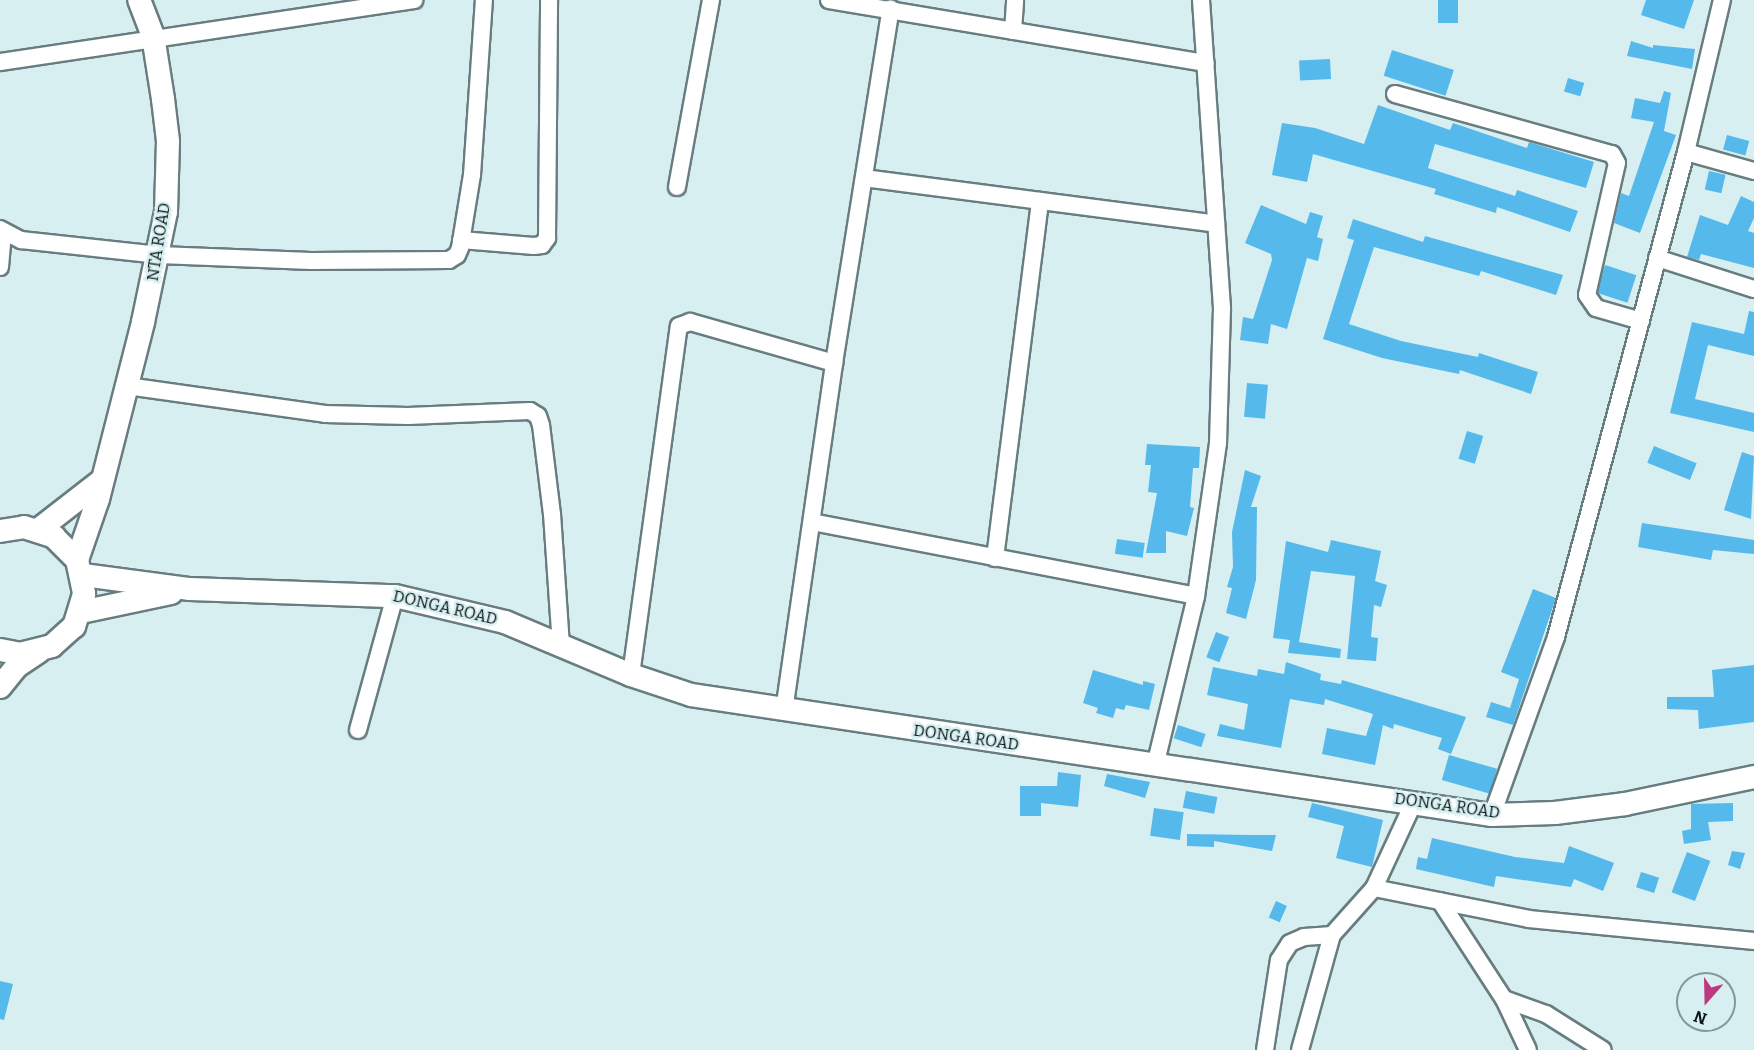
<!DOCTYPE html>
<style>
body{margin:0}
#map{position:relative;width:1754px;height:1050px;overflow:hidden;background:#d7eff1;font-family:Bitter,serif}
div>[style]{position:absolute}
.building>*{inset:0;background:#55b9ec;transform-origin:0 0}
.roads{filter:drop-shadow(2px 0 #687d80) drop-shadow(-2px 0 #687d80) drop-shadow(0 2px #687d80) drop-shadow(0 -2px #687d80)}
.street>*{height:16px;margin:-8px;padding:0 8px;transform-origin:8px;border-radius:8px;background:#fff}
.secondary>*{height:22px;margin:-11px;padding:0 11px;transform-origin:11px;border-radius:11px;background:#fff}
span{translate:-50% -50%;white-space:nowrap;text-align:center;line-height:1.15;-webkit-text-stroke:4.5px #d7eff1;paint-order:stroke}
.street-label{font-size:16px;color:#0a1314}
.north{position:absolute;left:1676px;top:972px;width:60px;height:60px;box-sizing:border-box;background:#d7eff1;border:2px solid #859799;border-radius:50%;rotate:200deg;font-size:16px;font-weight:700;line-height:24px;text-align:center;color:#0a1314}
.north::after{content:'';display:block;margin:auto;width:21px;height:27px;background:#bc387f;clip-path:polygon(50% 0,100% 100%,50% 72%,0 100%)}
</style>
<div id="map">
<div class="building">
<i style="left:1438px;top:0;width:20px;height:23px"></i>
<i style="clip-path:polygon(1646px 0,1694px 0,1684px 29px,1641px 15px)"></i>
<i style="clip-path:polygon(1631px 41px,1653px 48px,1653px 45px,1695px 49px,1692px 69px,1627px 56px)"></i>
<i style="left:1392px;top:50px;width:65px;height:27px;rotate:18deg"></i>
<i style="left:1330px;top:59px;width:20px;height:31px;rotate:87deg"></i>
<i style="left:1568px;top:78px;width:17px;height:14px;rotate:17deg"></i>
<i style="clip-path:polygon(1664px 91px,1671px 93px,1664px 131px,1676px 135px,1640px 233px,1614px 223px,1621px 193px,1629px 196px,1654px 122px,1631px 118px,1635px 98px,1660px 103px)"></i>
<i style="clip-path:polygon(1378px 105px,1450px 130px,1453px 123px,1527px 148px,1529px 142px,1594px 162px,1586px 188px,1435px 144px,1428px 168px,1515px 196px,1517px 190px,1578px 211px,1570px 232px,1497px 207px,1496px 213px,1434px 194px,1436px 189px,1313px 154px,1307px 182px,1272px 175px,1282px 123px,1315px 128px,1364px 144px)"></i>
<i style="left:1727px;top:135px;width:23px;height:15px;rotate:15deg"></i>
<i style="left:1709px;top:171px;width:17px;height:19px;rotate:13deg"></i>
<i style="clip-path:polygon(1741px 196px,1754px 202px,1754px 218px,1748px 231px,1754px 233px,1754px 268px,1701px 254px,1699px 260px,1687px 257px,1700px 215px,1728px 225px)"></i>
<i style="clip-path:polygon(1261px 205px,1306px 224px,1310px 212px,1323px 216px,1317px 237px,1323px 239px,1318px 261px,1307px 258px,1287px 329px,1271px 324px,1268px 344px,1240px 340px,1243px 317px,1253px 319px,1272px 260px,1271px 254px,1245px 243px)"></i>
<i style="clip-path:polygon(1353px 219px,1423px 242px,1425px 236px,1563px 275px,1556px 295px,1481px 271px,1479px 276px,1374px 247px,1349px 324px,1401px 341px,1478px 357px,1479px 353px,1538px 372px,1531px 394px,1460px 370px,1459px 374px,1382px 358px,1323px 339px,1354px 240px,1347px 238px)"></i>
<i style="left:1605px;top:265px;width:33px;height:29px;rotate:18deg"></i>
<i style="clip-path:polygon(1749px 311px,1754px 312px,1754px 356px,1708px 345px,1695px 399px,1754px 413px,1754px 432px,1670px 413px,1692px 322px,1744px 334px)"></i>
<i style="left:1247px;top:383px;width:21px;height:34px;rotate:5deg"></i>
<i style="left:1467px;top:431px;width:17px;height:29px;rotate:17deg"></i>
<i style="clip-path:polygon(1147px 444px,1200px 447px,1199px 468px,1193px 468px,1190px 507px,1194px 508px,1187px 536px,1166px 531px,1166px 553px,1146px 553px,1157px 493px,1148px 492px,1151px 465px,1145px 465px)"></i>
<i style="left:1654px;top:446px;width:46px;height:18px;rotate:22deg"></i>
<i style="clip-path:polygon(1742px 452px,1754px 456px,1751px 519px,1724px 510px)"></i>
<i style="clip-path:polygon(1245px 470px,1261px 476px,1251px 507px,1257px 507px,1256px 580px,1246px 619px,1226px 613px,1232px 588px,1227px 587px,1233px 567px,1232px 532px)"></i>
<i style="clip-path:polygon(1642px 523px,1754px 540px,1754px 554px,1713px 550px,1711px 560px,1638px 547px)"></i>
<i style="left:1117px;top:539px;width:28px;height:15px;rotate:8deg"></i>
<i style="clip-path:polygon(1331px 540px,1381px 551px,1375px 581px,1387px 585px,1381px 607px,1374px 605px,1371px 637px,1378px 638px,1376px 661px,1347px 659px,1355px 576px,1311px 571px,1299px 642px,1341px 649px,1340px 658px,1288px 653px,1290px 640px,1273px 638px,1286px 541px,1328px 552px)"></i>
<i style="clip-path:polygon(1533px 589px,1556px 598px,1513px 725px,1486px 717px,1491px 702px,1510px 708px,1519px 679px,1501px 672px)"></i>
<i style="left:1216px;top:632px;width:14px;height:27px;rotate:21deg"></i>
<i style="clip-path:polygon(1286px 662px,1321px 674px,1320px 680px,1341px 684px,1342px 680px,1466px 717px,1451px 754px,1438px 749px,1442px 738px,1394px 724px,1393px 729px,1383px 725px,1375px 765px,1322px 754px,1327px 728px,1366px 736px,1373px 714px,1325px 699px,1324px 705px,1290px 699px,1281px 748px,1217px 736px,1220px 724px,1244px 730px,1248px 704px,1207px 695px,1213px 667px,1257px 676px,1258px 669px,1284px 674px)"></i>
<i style="clip-path:polygon(1754px 665px,1754px 722px,1699px 729px,1698px 710px,1667px 709px,1667px 697px,1714px 697px,1712px 670px)"></i>
<i style="clip-path:polygon(1093px 670px,1143px 685px,1143px 681px,1155px 684px,1149px 710px,1126px 705px,1124px 710px,1116px 708px,1113px 718px,1096px 713px,1098px 708px,1083px 703px)"></i>
<i style="left:1178px;top:725px;width:29px;height:14px;rotate:18deg"></i>
<i style="left:1449px;top:755px;width:50px;height:26px;rotate:16deg"></i>
<i style="clip-path:polygon(1058px 772px,1081px 775px,1078px 807px,1041px 803px,1041px 816px,1020px 816px,1020px 786px,1057px 786px)"></i>
<i style="clip-path:polygon(1107px 774px,1150px 782px,1145px 798px,1104px 786px)"></i>
<i style="left:1186px;top:791px;width:32px;height:17px;rotate:11deg"></i>
<i style="clip-path:polygon(1312px 803px,1383px 820px,1372px 867px,1336px 858px,1344px 826px,1308px 817px)"></i>
<i style="clip-path:polygon(1733px 803px,1733px 821px,1708px 822px,1711px 840px,1684px 844px,1682px 831px,1691px 829px,1691px 804px)"></i>
<i style="left:1154px;top:808px;width:30px;height:28px;rotate:8deg"></i>
<i style="clip-path:polygon(1187px 834px,1250px 835px,1276px 835px,1272px 851px,1214px 841px,1214px 847px,1187px 846px)"></i>
<i style="clip-path:polygon(1432px 838px,1515px 857px,1564px 863px,1569px 846px,1614px 863px,1603px 891px,1574px 879px,1571px 887px,1496px 876px,1494px 887px,1416px 869px,1418px 857px,1427px 859px)"></i>
<i style="clip-path:polygon(1732px 851px,1745px 853px,1740px 869px,1728px 865px)"></i>
<i style="left:1687px;top:852px;width:25px;height:43px;rotate:21deg"></i>
<i style="left:1641px;top:872px;width:19px;height:16px;rotate:18deg"></i>
<i style="left:1276px;top:901px;width:12px;height:18px;rotate:24deg"></i>
<i style="clip-path:polygon(0 981px,13px 984px,4px 1020px,0 1019px)"></i>
</div>
<div class="roads">
<div class="street">
<i style="left:829px;top:0;width:382px;rotate:9.5deg"></i>
<i style="left:1013px;top:31px;width:31px;rotate:-86deg"></i>
<i style="left:0;top:62px;width:419px;rotate:-8.5deg"></i>
<i style="left:1395px;top:94px;width:225px;rotate:15.5deg"></i>
<i style="left:1612px;top:154px;width:10px;rotate:61deg"></i>
<i style="left:1617px;top:163px;width:135px;rotate:102.8deg"></i>
<i style="left:1587px;top:295px;width:16px;rotate:55deg"></i>
<i style="left:1596px;top:308px;width:47px;rotate:16.1deg"></i>
<i style="left:1686px;top:152px;width:71px;rotate:15.6deg"></i>
<i style="left:864px;top:178px;width:355px;rotate:7.4deg"></i>
<i style="left:677px;top:187px;width:190px;rotate:-79.7deg"></i>
<i style="left:0;top:229px;width:24px;rotate:28deg"></i>
<i style="left:21px;top:240px;width:139px;rotate:6.2deg"></i>
<i style="left:159px;top:255px;width:152px;rotate:2.3deg"></i>
<i style="left:311px;top:261px;width:138px;rotate:-0.4deg"></i>
<i style="left:449px;top:260px;width:9px;rotate:-32deg"></i>
<i style="left:457px;top:255px;width:8px;rotate:-67deg"></i>
<i style="left:460px;top:248px;width:74px;rotate:-80.7deg"></i>
<i style="left:472px;top:175px;width:175px;rotate:-86.1deg"></i>
<i style="left:461px;top:240px;width:73px;rotate:4.7deg"></i>
<i style="left:534px;top:246px;width:8px;rotate:-7deg"></i>
<i style="left:542px;top:245px;width:9px;rotate:-54deg"></i>
<i style="left:547px;top:238px;width:238px;rotate:-89.5deg"></i>
<i style="left:1657px;top:258px;width:102px;rotate:17.7deg"></i>
<i style="left:0;top:267px;width:35px;rotate:-85deg"></i>
<i style="left:127px;top:386px;width:200px;rotate:8deg"></i>
<i style="left:325px;top:414px;width:83px;rotate:1.4deg"></i>
<i style="left:408px;top:416px;width:122px;rotate:-2.3deg"></i>
<i style="left:530px;top:411px;width:9px;rotate:32deg"></i>
<i style="left:538px;top:416px;width:9px;rotate:72deg"></i>
<i style="left:541px;top:425px;width:90px;rotate:83deg"></i>
<i style="left:552px;top:514px;width:132px;rotate:86.1deg"></i>
<i style="left:812px;top:522px;width:391px;rotate:10.9deg"></i>
<i style="left:995px;top:558px;width:360px;rotate:-82.8deg"></i>
<i style="left:631px;top:675px;width:352px;rotate:-82.2deg"></i>
<i style="left:679px;top:326px;width:12px;rotate:-20deg"></i>
<i style="left:690px;top:322px;width:150px;rotate:15.9deg"></i>
<i style="left:784px;top:711px;width:352px;rotate:-81.8deg"></i>
<i style="left:834px;top:363px;width:359px;rotate:-80.9deg"></i>
<i style="left:358px;top:730px;width:139px;rotate:-74.6deg"></i>
<i style="left:1155px;top:766px;width:175px;rotate:-76.4deg"></i>
<i style="left:1196px;top:596px;width:155px;rotate:-81.8deg"></i>
<i style="left:1218px;top:443px;width:135px;rotate:-88.3deg"></i>
<i style="left:1222px;top:308px;width:309px;rotate:-93.9deg"></i>
<i style="left:1492px;top:815px;width:189px;rotate:-70.2deg"></i>
<i style="left:1556px;top:637px;width:502px;rotate:-75deg"></i>
<i style="left:1686px;top:152px;width:156px;rotate:-76.7deg"></i>
<i style="left:1374px;top:888px;width:158px;rotate:11.3deg"></i>
<i style="left:1529px;top:919px;width:226px;rotate:5.6deg"></i>
<i style="left:1440px;top:901px;width:117px;rotate:56.9deg"></i>
<i style="left:1504px;top:999px;width:56px;rotate:64.8deg"></i>
<i style="left:1504px;top:999px;width:45px;rotate:19.7deg"></i>
<i style="left:1546px;top:1014px;width:67px;rotate:32.3deg"></i>
<i style="left:1265px;top:1050px;width:91px;rotate:-81.2deg"></i>
<i style="left:1279px;top:960px;width:20px;rotate:-57deg"></i>
<i style="left:1290px;top:943px;width:15px;rotate:-23deg"></i>
<i style="left:1304px;top:937px;width:28px;rotate:-4deg"></i>
<i style="left:1300px;top:1050px;width:119px;rotate:-74.5deg"></i>
<i style="left:1332px;top:935px;width:63px;rotate:-48.2deg"></i>
<i style="left:1374px;top:888px;width:95px;rotate:-65.1deg"></i>
</div>
<div class="secondary">
<i style="left:38px;top:530px;width:80px;rotate:-37.9deg"></i>
<i style="left:0;top:531px;width:24px;rotate:-9deg"></i>
<i style="left:24px;top:527px;width:32px;rotate:18deg"></i>
<i style="left:54px;top:537px;width:33px;rotate:45deg"></i>
<i style="left:77px;top:560px;width:35px;rotate:78deg"></i>
<i style="left:84px;top:594px;width:34px;rotate:107deg"></i>
<i style="left:74px;top:626px;width:30px;rotate:138deg"></i>
<i style="left:52px;top:646px;width:32px;rotate:166deg"></i>
<i style="left:21px;top:654px;width:21px;rotate:-169deg"></i>
<i style="left:77px;top:560px;width:65px;rotate:-71deg"></i>
<i style="left:98px;top:499px;width:183px;rotate:-75.7deg"></i>
<i style="left:143px;top:322px;width:112px;rotate:-78.2deg"></i>
<i style="left:166px;top:212px;width:71px;rotate:-88.4deg"></i>
<i style="left:168px;top:141px;width:42px;rotate:-96.8deg"></i>
<i style="left:163px;top:99px;width:64px;rotate:-99deg"></i>
<i style="left:153px;top:36px;width:39px;rotate:-111deg"></i>
<i style="left:83px;top:575px;width:108px;rotate:7.5deg"></i>
<i style="left:190px;top:589px;width:205px;rotate:2deg"></i>
<i style="left:395px;top:596px;width:113px;rotate:13.3deg"></i>
<i style="left:505px;top:622px;width:137px;rotate:22.8deg"></i>
<i style="left:631px;top:675px;width:63px;rotate:18.4deg"></i>
<i style="left:691px;top:695px;width:810px;rotate:8.52deg"></i>
<i style="left:1492px;top:815px;width:63px;rotate:-1.8deg"></i>
<i style="left:1555px;top:813px;width:71px;rotate:-7.3deg"></i>
<i style="left:1625px;top:804px;width:132px;rotate:-11.8deg"></i>
<i style="left:81px;top:612px;width:92px;rotate:-11.9deg"></i>
<i style="left:0;top:687px;width:26px;rotate:-51deg"></i>
<i style="left:16px;top:667px;width:27px;rotate:-34deg"></i>
</div>
</div>
<div class="street-label">
<span style="left:159px;top:242px;rotate:-81deg">NTA ROAD</span>
<span style="left:445px;top:608px;rotate:13deg">DONGA ROAD</span>
<span style="left:966px;top:738px;rotate:8deg">DONGA ROAD</span>
<span style="left:1447px;top:806px;rotate:8deg">DONGA ROAD</span>
</div>
<div class="north">N</div>
</div>
